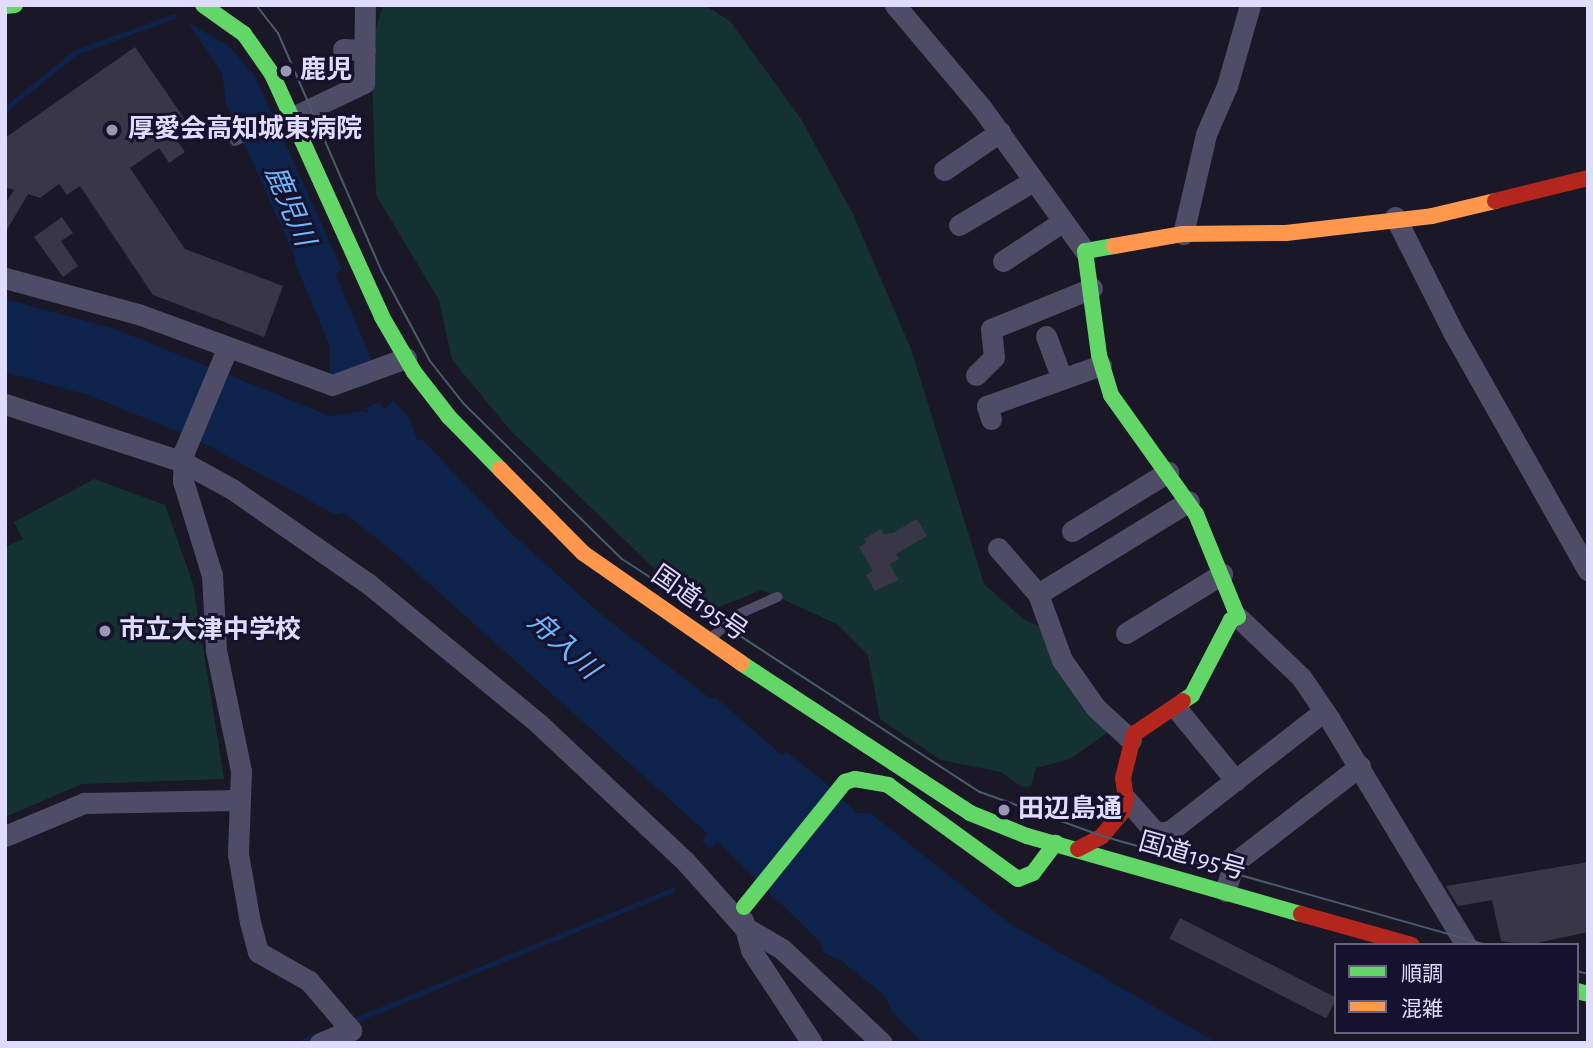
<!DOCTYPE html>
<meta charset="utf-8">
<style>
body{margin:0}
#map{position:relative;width:1593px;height:1048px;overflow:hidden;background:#1a1726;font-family:"Alegreya Sans","Noto Sans JP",sans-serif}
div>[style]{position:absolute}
.green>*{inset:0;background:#153233}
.water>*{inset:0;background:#0d234c}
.stream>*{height:5px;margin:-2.5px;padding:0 2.5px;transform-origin:2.5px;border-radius:2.5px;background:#0d234c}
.river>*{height:33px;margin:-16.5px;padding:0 16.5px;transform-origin:16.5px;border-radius:16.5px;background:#0d234c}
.building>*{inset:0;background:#393647;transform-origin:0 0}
.lane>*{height:10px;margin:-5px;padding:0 5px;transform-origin:5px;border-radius:5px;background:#4e4c67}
.street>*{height:21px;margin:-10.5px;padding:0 10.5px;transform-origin:10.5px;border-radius:10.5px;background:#4e4c67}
.fast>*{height:16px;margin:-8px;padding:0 8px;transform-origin:8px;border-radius:8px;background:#63d668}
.slow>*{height:16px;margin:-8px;padding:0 8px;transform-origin:8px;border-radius:8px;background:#ff974d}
.jam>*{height:16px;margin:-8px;padding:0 8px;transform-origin:8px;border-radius:8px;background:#b3261e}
.tram>*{height:2px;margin:-1px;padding:0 1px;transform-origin:1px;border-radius:1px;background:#475c6f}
.dots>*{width:19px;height:19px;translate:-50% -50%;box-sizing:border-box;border:4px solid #16112c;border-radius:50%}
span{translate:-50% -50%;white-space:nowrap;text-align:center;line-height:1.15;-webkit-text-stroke:6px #16112c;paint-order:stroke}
.poi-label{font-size:26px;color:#e0dcff;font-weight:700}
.left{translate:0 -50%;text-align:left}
.street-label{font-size:26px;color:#e0dcff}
.water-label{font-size:28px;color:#6ab8ff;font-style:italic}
.frame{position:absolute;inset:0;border:7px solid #e0dcff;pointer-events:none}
.legend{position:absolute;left:1334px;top:943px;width:245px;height:91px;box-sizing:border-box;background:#16112c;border:2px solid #676280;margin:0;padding:9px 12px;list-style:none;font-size:21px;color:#e0dcff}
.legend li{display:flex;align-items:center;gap:14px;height:35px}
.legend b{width:35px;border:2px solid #676280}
</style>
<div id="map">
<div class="green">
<i style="clip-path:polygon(383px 5px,704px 5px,730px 21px,801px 119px,852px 212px,911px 349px,984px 584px,1022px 618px,1044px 629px,1108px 732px,1104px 735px,1070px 759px,1036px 768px,1031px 786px,1022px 787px,1001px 772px,941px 760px,880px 719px,868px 655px,837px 624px,762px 590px,711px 610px,659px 573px,511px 431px,452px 360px,439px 300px,376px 195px,371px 45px)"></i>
<i style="clip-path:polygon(94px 479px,165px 505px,193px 584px,224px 779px,82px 784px,5px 817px,5px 547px,23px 539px,14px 522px)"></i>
</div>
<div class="water">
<i style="clip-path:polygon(188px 23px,228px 45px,255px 76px,342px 270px,321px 283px,348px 350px,364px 343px,365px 368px,344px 377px,330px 374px,330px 344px,321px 315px,226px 103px,222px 73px)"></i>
<i style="clip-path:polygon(5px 299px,115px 329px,330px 416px,365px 411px,368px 414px,367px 407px,379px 402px,385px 409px,393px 400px,410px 419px,417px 440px,422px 439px,511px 533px,603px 616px,711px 699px,715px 697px,782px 755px,787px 752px,827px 784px,857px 813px,870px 813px,1009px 923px,1217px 1043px,923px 1043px,893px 1013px,884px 995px,839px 959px,823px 953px,820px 942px,718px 842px,710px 848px,702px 841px,707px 833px,395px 553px,344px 513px,336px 515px,194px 438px,88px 395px,5px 372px)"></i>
</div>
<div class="stream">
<i style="left:5px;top:109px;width:91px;rotate:-38.8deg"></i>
<i style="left:76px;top:52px;width:104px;rotate:-20.2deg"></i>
<i style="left:350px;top:1022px;width:348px;rotate:-22.3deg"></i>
<i style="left:298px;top:1043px;width:22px;rotate:-22deg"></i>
</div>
<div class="river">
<i style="left:311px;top:259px;width:121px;rotate:67.2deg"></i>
</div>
<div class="building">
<i style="clip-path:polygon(135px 47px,186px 121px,171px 132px,185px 152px,169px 163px,159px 148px,130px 168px,185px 249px,283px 286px,264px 337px,153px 295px,80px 186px,67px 195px,59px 184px,40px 198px,28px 194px,5px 233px,5px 204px,14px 190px,5px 187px,5px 138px)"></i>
<i style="clip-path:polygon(62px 217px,73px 233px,61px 241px,78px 266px,63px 277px,34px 237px)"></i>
<i style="clip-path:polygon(917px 519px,927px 536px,896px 554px,899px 559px,890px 564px,898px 580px,875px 591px,866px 575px,873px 571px,859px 547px,866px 543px,864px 539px,881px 529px,884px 534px,893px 533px)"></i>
<i style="clip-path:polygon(1588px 862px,1588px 932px,1527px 945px,1501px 941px,1492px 900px,1458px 906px,1446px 886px)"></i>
<i style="left:1180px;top:918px;width:176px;height:23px;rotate:27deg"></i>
</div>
<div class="lane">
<i style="left:235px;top:141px;width:56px;rotate:-22.9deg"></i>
<i style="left:712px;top:637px;width:35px;rotate:-40deg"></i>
<i style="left:739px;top:614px;width:42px;rotate:-24.1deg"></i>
</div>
<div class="street">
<i style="left:895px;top:5px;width:133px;rotate:49.9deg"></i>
<i style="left:981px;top:107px;width:178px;rotate:54.2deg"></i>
<i style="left:343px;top:49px;width:22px;rotate:3deg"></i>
<i style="left:293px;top:117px;width:79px;rotate:-25.6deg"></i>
<i style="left:364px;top:83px;width:78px;rotate:-89.3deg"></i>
<i style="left:944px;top:170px;width:68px;rotate:-34.2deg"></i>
<i style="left:1395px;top:217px;width:129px;rotate:63.2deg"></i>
<i style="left:1453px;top:332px;width:274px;rotate:60.5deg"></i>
<i style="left:959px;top:225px;width:86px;rotate:-30.7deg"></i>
<i style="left:1183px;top:234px;width:103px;rotate:-77deg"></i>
<i style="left:1206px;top:134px;width:52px;rotate:-66.4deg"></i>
<i style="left:1227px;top:86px;width:84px;rotate:-74.1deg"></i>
<i style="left:1003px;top:261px;width:71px;rotate:-33.5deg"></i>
<i style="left:5px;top:278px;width:141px;rotate:15.2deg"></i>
<i style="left:141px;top:315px;width:203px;rotate:20.1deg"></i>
<i style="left:332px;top:385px;width:79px;rotate:-20deg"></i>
<i style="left:1046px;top:336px;width:46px;rotate:69.6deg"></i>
<i style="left:227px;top:349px;width:112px;rotate:112.7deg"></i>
<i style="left:184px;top:452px;width:29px;rotate:92deg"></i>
<i style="left:183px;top:481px;width:98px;rotate:72.9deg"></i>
<i style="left:212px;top:575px;width:75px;rotate:86.9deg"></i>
<i style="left:216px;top:650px;width:124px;rotate:78.3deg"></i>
<i style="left:241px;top:771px;width:83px;rotate:92.1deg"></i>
<i style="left:238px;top:854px;width:69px;rotate:80deg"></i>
<i style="left:250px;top:922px;width:31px;rotate:75deg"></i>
<i style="left:258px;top:952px;width:59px;rotate:29.6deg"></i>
<i style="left:309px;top:981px;width:65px;rotate:49.4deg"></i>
<i style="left:351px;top:1030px;width:34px;rotate:157deg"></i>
<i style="left:976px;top:375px;width:25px;rotate:-45deg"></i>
<i style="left:994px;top:357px;width:28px;rotate:-96deg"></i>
<i style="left:991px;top:329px;width:109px;rotate:-22.1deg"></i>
<i style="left:5px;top:404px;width:187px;rotate:18deg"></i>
<i style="left:183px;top:462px;width:56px;rotate:28.9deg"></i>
<i style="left:232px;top:489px;width:168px;rotate:34.8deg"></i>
<i style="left:370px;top:585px;width:219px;rotate:39.4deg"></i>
<i style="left:539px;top:724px;width:200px;rotate:43.2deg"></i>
<i style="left:685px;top:861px;width:87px;rotate:48.3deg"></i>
<i style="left:743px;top:926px;width:45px;rotate:30.5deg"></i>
<i style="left:782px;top:949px;width:137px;rotate:43.2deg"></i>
<i style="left:991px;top:419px;width:14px;rotate:-107deg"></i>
<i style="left:987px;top:406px;width:121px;rotate:-19.8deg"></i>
<i style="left:1072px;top:531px;width:113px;rotate:-31.6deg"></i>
<i style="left:998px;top:548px;width:61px;rotate:49deg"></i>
<i style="left:1238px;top:617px;width:87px;rotate:43.6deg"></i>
<i style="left:1301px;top:677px;width:50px;rotate:55.7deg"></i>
<i style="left:1329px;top:718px;width:265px;rotate:58.9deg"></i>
<i style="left:1126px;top:633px;width:113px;rotate:-31.6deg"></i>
<i style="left:1176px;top:708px;width:94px;rotate:50.6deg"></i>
<i style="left:1131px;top:740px;width:47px;rotate:-137.6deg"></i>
<i style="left:1096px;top:708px;width:59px;rotate:-125.3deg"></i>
<i style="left:1062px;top:660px;width:70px;rotate:-110deg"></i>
<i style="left:1038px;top:594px;width:177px;rotate:-31.6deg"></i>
<i style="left:1126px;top:799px;width:45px;rotate:48.6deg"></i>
<i style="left:1156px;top:833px;width:14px;rotate:-8deg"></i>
<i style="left:1170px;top:831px;width:195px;rotate:-37.9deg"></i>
<i style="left:5px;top:836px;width:86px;rotate:-22.7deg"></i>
<i style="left:84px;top:803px;width:153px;rotate:-1.1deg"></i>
<i style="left:1225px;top:891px;width:29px;rotate:-72deg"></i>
<i style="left:1234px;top:863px;width:159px;rotate:-37.6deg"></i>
<i style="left:743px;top:920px;width:31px;rotate:75deg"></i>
<i style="left:751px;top:950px;width:111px;rotate:56.7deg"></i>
</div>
<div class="fast">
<i style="left:203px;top:5px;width:50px;rotate:35.3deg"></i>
<i style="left:244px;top:34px;width:49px;rotate:55deg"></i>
<i style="left:272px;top:74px;width:267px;rotate:65.6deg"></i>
<i style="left:382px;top:317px;width:64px;rotate:59.8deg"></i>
<i style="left:414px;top:372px;width:57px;rotate:52.1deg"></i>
<i style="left:449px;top:417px;width:73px;rotate:45.6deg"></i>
<i style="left:5px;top:6px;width:10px;rotate:-6deg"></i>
<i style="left:1114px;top:246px;width:29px;rotate:170deg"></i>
<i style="left:1085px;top:251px;width:105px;rotate:82.3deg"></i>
<i style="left:1099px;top:355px;width:42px;rotate:73.3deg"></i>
<i style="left:1111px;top:395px;width:146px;rotate:54.5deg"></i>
<i style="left:1196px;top:514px;width:111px;rotate:67.8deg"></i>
<i style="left:1238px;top:617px;width:8px;rotate:157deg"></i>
<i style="left:1231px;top:620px;width:85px;rotate:117.5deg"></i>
<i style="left:1192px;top:695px;width:11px;rotate:146deg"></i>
<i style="left:741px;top:663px;width:274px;rotate:33.2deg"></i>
<i style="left:970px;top:813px;width:61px;rotate:22deg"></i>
<i style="left:1027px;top:836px;width:285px;rotate:15.9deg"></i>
<i style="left:744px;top:907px;width:161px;rotate:-51.1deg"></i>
<i style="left:845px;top:782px;width:10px;rotate:-17deg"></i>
<i style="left:855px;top:779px;width:34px;rotate:10deg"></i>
<i style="left:888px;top:785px;width:160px;rotate:35.9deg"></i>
<i style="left:1018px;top:879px;width:16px;rotate:-22deg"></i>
<i style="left:1033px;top:873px;width:38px;rotate:-53deg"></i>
<i style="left:1577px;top:991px;width:11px;rotate:15deg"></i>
</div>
<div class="slow">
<i style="left:1114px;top:246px;width:70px;rotate:-9.9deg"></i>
<i style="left:1183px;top:234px;width:103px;rotate:-0.6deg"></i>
<i style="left:1286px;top:233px;width:147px;rotate:-6.6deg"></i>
<i style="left:1432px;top:216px;width:65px;rotate:-13.4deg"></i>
<i style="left:500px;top:469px;width:118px;rotate:45.3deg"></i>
<i style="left:583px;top:553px;width:193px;rotate:34.8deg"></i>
</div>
<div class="jam">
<i style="left:1495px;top:201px;width:96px;rotate:-13.9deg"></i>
<i style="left:1078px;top:849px;width:27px;rotate:-28deg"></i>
<i style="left:1102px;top:836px;width:31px;rotate:-50deg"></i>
<i style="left:1122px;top:812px;width:14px;rotate:-73deg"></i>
<i style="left:1126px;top:799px;width:21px;rotate:-98deg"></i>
<i style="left:1123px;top:778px;width:45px;rotate:-76deg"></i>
<i style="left:1134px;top:734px;width:59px;rotate:-34deg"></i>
<i style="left:1301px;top:914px;width:115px;rotate:15.6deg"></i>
</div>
<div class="tram">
<i style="left:256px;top:5px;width:36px;rotate:52deg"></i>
<i style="left:278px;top:33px;width:258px;rotate:66.5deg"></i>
<i style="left:381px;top:270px;width:103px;rotate:61.7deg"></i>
<i style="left:430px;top:361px;width:53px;rotate:51.8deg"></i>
<i style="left:463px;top:403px;width:223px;rotate:44.5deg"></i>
<i style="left:622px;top:559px;width:427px;rotate:33.1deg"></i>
<i style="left:980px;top:792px;width:130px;rotate:19.8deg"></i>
<i style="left:1102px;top:836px;width:399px;rotate:15.8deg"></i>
<i style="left:1577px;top:971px;width:11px;rotate:15deg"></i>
</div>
<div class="dots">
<i style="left:286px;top:71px;background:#9b97b3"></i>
<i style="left:112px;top:130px;background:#9b97b3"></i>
<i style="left:105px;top:631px;background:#9b97b3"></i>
<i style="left:1004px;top:810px;background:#9b97b3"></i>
</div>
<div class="poi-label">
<span class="left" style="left:300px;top:71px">鹿児</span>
<span class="left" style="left:128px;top:130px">厚愛会高知城東病院</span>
<span class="left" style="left:119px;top:631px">市立大津中学校</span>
<span class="left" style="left:1018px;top:810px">田辺島通</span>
</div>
<div class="street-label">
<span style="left:699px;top:604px;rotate:35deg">国道195号</span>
<span style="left:1192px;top:857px;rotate:16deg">国道195号</span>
</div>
<div class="water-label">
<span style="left:289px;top:206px;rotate:67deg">鹿児川</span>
<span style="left:563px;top:646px;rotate:42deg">舟入川</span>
</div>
<div class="frame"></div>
<ul class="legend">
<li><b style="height:9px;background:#63d668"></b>順調</li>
<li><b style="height:9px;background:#ff974d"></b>混雑</li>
</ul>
</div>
